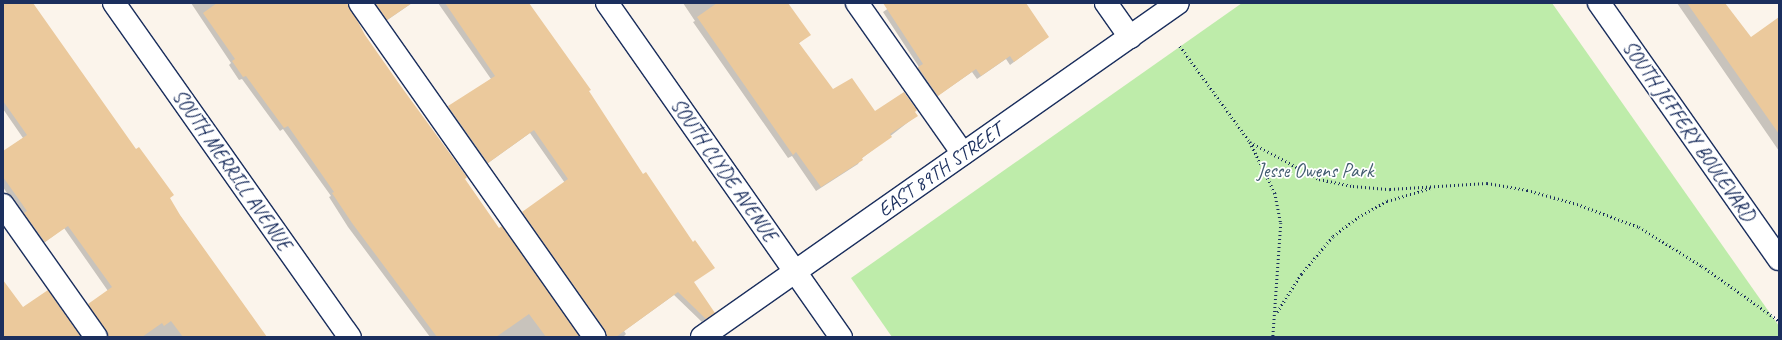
<!DOCTYPE html>
<style>
body{margin:0}
#map{position:relative;width:1782px;height:340px;overflow:hidden;background:#fbf4eb;font-family:Caveat,sans-serif}
div>[style]{position:absolute}
.green>*{inset:0;background:#beecaa}
.shadow>*{inset:0;background:#0003}
.building>*{inset:0;background:#ebc99c}
.path>*{height:2.5px;margin-top:-1.25px;transform-origin:0;background:repeating-linear-gradient(90deg,#1b2f5e 0 1px,transparent 0 4px)}
.roads{filter:drop-shadow(1px 0 #1b2f5e) drop-shadow(-1px 0 #1b2f5e) drop-shadow(0 1px #1b2f5e) drop-shadow(0 -1px #1b2f5e)}
.minor>*{height:22px;margin:-11px;padding:0 11px;transform-origin:11px;border-radius:11px;background:#fff}
.major>*{height:22px;margin:-11px;padding:0 11px;transform-origin:11px;border-radius:11px;background:#fff}
span{translate:-50% -50%;white-space:nowrap;text-align:center;line-height:1.15;-webkit-text-stroke:3.5px #fff;paint-order:stroke}
.street-label{font-size:20px;color:#1b2f5e}
.park-label{font-size:20px;color:#445e71}
.frame{position:absolute;inset:0;border:4px solid #1b2f5e;pointer-events:none}
</style>
<div id="map">
<div class="green">
<i style="clip-path:polygon(1242px 3px,1552px 3px,1779px 326px,1779px 337px,892px 337px,851px 278px)"></i>
</div>
<div class="shadow">
<i style="clip-path:polygon(3px 3px,31px 3px,265px 337px,104px 337px,85px 308px,108px 291px,64px 228px,41px 245px,3px 187px,3px 152px,23px 138px,3px 109px)"></i>
<i style="clip-path:polygon(191px 3px,346px 3px,364px 35px,499px 229px,578px 337px,430px 337px,348px 227px,329px 197px,331px 196px,283px 129px,280px 131px,242px 79px,239px 80px,229px 65px,231px 63px)"></i>
<i style="clip-path:polygon(370px 3px,412px 3px,383px 23px)"></i>
<i style="clip-path:polygon(438px 3px,528px 3px,588px 91px,710px 316px,702px 322px,674px 295px,624px 331px,626px 334px,623px 337px,602px 337px,519px 216px,565px 183px,530px 133px,484px 166px,445px 111px,491px 79px)"></i>
<i style="clip-path:polygon(683px 3px,787px 3px,809px 35px,798px 44px,833px 91px,875px 112px,914px 112px,916px 116px,861px 159px,858px 164px,816px 191px,792px 156px,788px 158px,693px 22px,695px 21px)"></i>
<i style="clip-path:polygon(896px 3px,1025px 3px,1048px 37px,1010px 65px,1006px 59px,977px 79px,972px 72px,933px 99px,914px 72px,919px 67px,883px 12px)"></i>
<i style="clip-path:polygon(1677px 3px,1723px 3px,1750px 39px,1779px 18px,1779px 151px)"></i>
</div>
<div class="building">
<i style="clip-path:polygon(3px 3px,33px 3px,136px 149px,139px 147px,174px 195px,170px 198px,180px 215px,267px 337px,183px 337px,171px 321px,164px 326px,162px 323px,142px 337px,108px 337px,88px 304px,112px 287px,68px 226px,45px 242px,24px 213px,27px 211px,3px 177px,3px 151px,27px 135px,3px 101px)"></i>
<i style="clip-path:polygon(217px 3px,348px 3px,365px 35px,400px 85px,467px 177px,465px 179px,499px 228px,502px 226px,580px 337px,546px 337px,529px 314px,496px 337px,437px 337px,352px 223px,332px 193px,334px 192px,288px 126px,284px 128px,246px 76px,243px 77px,232px 61px,235px 59px,203px 13px)"></i>
<i style="clip-path:polygon(375px 3px,412px 3px,387px 20px)"></i>
<i style="clip-path:polygon(445px 3px,529px 3px,591px 90px,589px 91px,643px 174px,646px 172px,693px 242px,695px 240px,715px 268px,694px 282px,715px 313px,706px 319px,678px 292px,616px 337px,607px 337px,605px 330px,522px 212px,568px 179px,534px 130px,488px 163px,448px 106px,495px 76px)"></i>
<i style="clip-path:polygon(717px 3px,788px 3px,811px 35px,799px 43px,833px 89px,852px 78px,875px 111px,904px 92px,917px 110px,915px 112px,918px 116px,890px 134px,892px 137px,862px 158px,863px 160px,821px 187px,796px 152px,793px 155px,697px 17px)"></i>
<i style="clip-path:polygon(883px 3px,1026px 3px,1049px 37px,1014px 62px,1010px 56px,981px 76px,976px 69px,938px 96px,918px 67px,923px 64px)"></i>
<i style="clip-path:polygon(1687px 3px,1725px 3px,1751px 37px,1779px 17px,1779px 134px)"></i>
<i style="clip-path:polygon(3px 280px,23px 307px,48px 290px,81px 337px,3px 337px)"></i>
</div>
<div class="path">
<i style="left:1180px;top:46px;width:119px;rotate:53.9deg"></i>
<i style="left:1250px;top:142px;width:57px;rotate:63.9deg"></i>
<i style="left:1275px;top:193px;width:31px;rotate:79deg"></i>
<i style="left:1281px;top:223px;width:114px;rotate:94deg"></i>
<i style="left:1250px;top:142px;width:78px;rotate:28.2deg"></i>
<i style="left:1319px;top:179px;width:35px;rotate:12deg"></i>
<i style="left:1353px;top:186px;width:37px;rotate:5deg"></i>
<i style="left:1390px;top:189px;width:97px;rotate:-3.5deg"></i>
<i style="left:1487px;top:183px;width:41px;rotate:9.9deg"></i>
<i style="left:1527px;top:190px;width:52px;rotate:15.6deg"></i>
<i style="left:1577px;top:204px;width:66px;rotate:20.4deg"></i>
<i style="left:1639px;top:227px;width:74px;rotate:31.8deg"></i>
<i style="left:1702px;top:266px;width:95px;rotate:35.5deg"></i>
<i style="left:1277px;top:312px;width:45px;rotate:-57.7deg"></i>
<i style="left:1301px;top:274px;width:50px;rotate:-49.9deg"></i>
<i style="left:1333px;top:236px;width:31px;rotate:-37deg"></i>
<i style="left:1358px;top:217px;width:33px;rotate:-29deg"></i>
<i style="left:1387px;top:201px;width:46px;rotate:-16.5deg"></i>
</div>
<div class="roads">
<div class="minor">
<i style="left:114px;top:3px;width:409px;rotate:54.8deg"></i>
<i style="left:360px;top:3px;width:408px;rotate:54.9deg"></i>
<i style="left:607px;top:3px;width:408px;rotate:55deg"></i>
<i style="left:857px;top:3px;width:184px;rotate:54.9deg"></i>
<i style="left:1106px;top:3px;width:42px;rotate:54.8deg"></i>
<i style="left:3px;top:205px;width:161px;rotate:54.8deg"></i>
<i style="left:702px;top:337px;width:581px;rotate:-35.06deg"></i>
</div>
<div class="major">
<i style="left:1599px;top:3px;width:313px;rotate:54.9deg"></i>
</div>
</div>
<div class="street-label">
<span style="left:1689px;top:131px;rotate:55deg">SOUTH JEFFERY BOULEVARD</span>
<span style="left:232px;top:170px;rotate:55deg">SOUTH MERRILL AVENUE</span>
<span style="left:724px;top:170px;rotate:55deg">SOUTH CLYDE AVENUE</span>
<span style="left:940px;top:170px;rotate:-35deg">EAST 89TH STREET</span>
</div>
<div class="park-label">
<span style="left:1315px;top:170px">Jesse Owens Park</span>
</div>
<div class="frame"></div>
</div>
